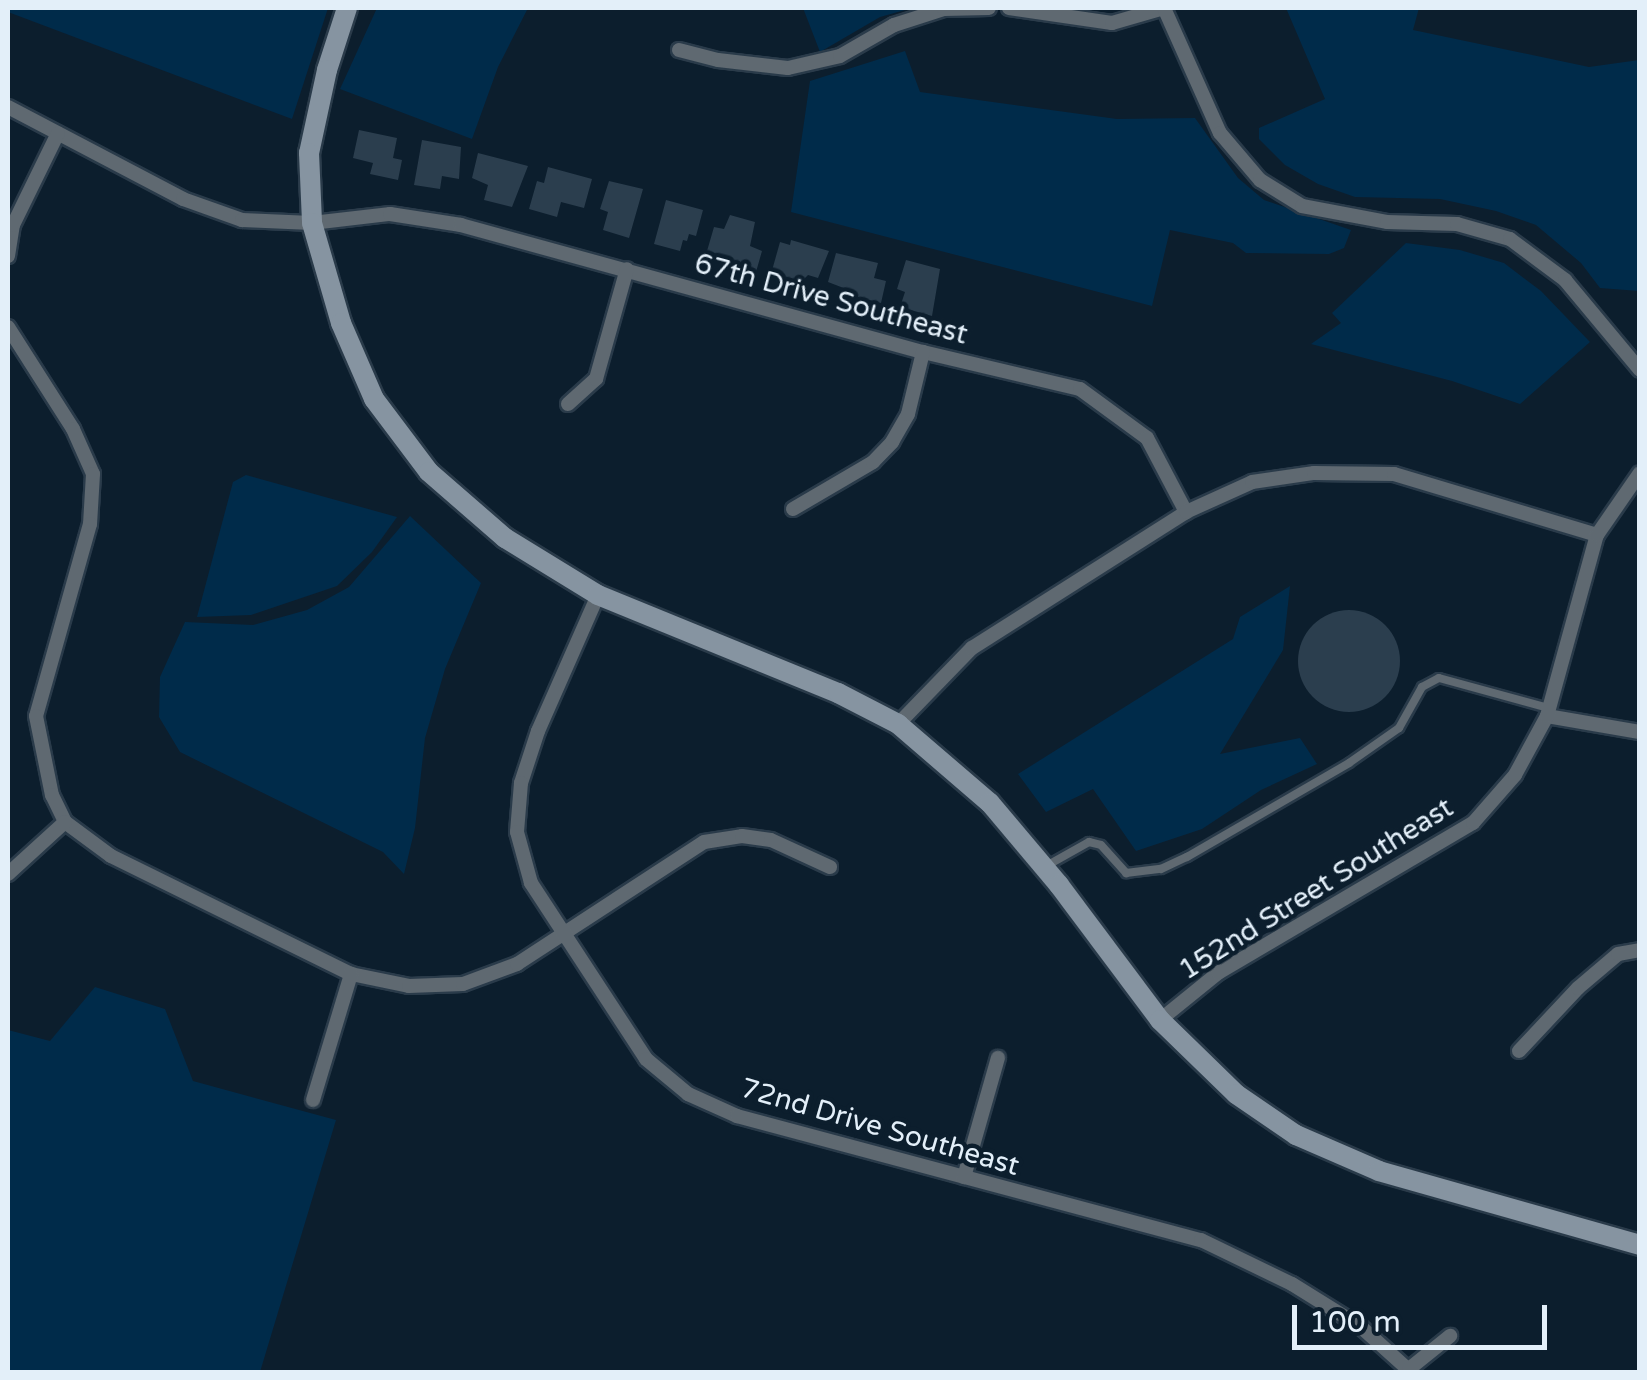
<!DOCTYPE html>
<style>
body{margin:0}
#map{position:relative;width:1647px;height:1380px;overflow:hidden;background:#0c1e2d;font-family:"Varela Round",sans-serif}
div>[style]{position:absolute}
.green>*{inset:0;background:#002b4a}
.building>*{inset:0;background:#2b3e4e}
.round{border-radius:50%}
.roads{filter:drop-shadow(2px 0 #2a3b4a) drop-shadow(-2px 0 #2a3b4a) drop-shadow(0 2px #2a3b4a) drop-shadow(0 -2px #2a3b4a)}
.lane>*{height:8px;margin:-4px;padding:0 4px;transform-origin:4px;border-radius:4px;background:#5f6971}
.street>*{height:14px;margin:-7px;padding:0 7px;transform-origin:7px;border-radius:7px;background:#5f6971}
.secondary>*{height:20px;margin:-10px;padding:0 10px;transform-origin:10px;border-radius:10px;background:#8694a1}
span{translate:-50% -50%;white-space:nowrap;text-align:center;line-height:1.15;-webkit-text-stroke:9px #0c1e2d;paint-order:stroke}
.street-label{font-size:28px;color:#e3eff9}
.frame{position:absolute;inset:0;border:10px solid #e3eff9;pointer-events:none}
.scale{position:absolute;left:1292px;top:1305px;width:255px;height:45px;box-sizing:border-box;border:5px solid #e3eff9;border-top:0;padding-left:12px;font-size:30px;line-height:35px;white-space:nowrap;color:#e3eff9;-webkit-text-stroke:8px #0c1e2d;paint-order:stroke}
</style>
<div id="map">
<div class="green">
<i style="clip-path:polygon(8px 8px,328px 8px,292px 119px,8px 12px)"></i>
<i style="clip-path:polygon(377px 8px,528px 8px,498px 67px,472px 139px,340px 89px)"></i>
<i style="clip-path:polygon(803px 8px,912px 8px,880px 17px,820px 52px)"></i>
<i style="clip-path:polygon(1286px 8px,1419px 8px,1413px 30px,1589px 67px,1639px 60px,1639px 291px,1600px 288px,1581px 263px,1536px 225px,1496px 211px,1440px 199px,1355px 197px,1318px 184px,1285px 165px,1259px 139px,1259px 128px,1325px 99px)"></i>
<i style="clip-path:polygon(905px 51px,920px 92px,1117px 119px,1195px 118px,1238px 178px,1264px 200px,1351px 230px,1344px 248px,1329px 254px,1246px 253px,1233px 243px,1170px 230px,1152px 306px,791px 212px,810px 81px)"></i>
<i style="clip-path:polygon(1406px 243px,1460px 250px,1504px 263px,1541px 291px,1590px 342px,1520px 404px,1452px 381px,1311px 344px,1341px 323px,1332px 313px)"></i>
<i style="clip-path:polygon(246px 475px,397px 517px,372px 552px,337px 586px,251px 615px,197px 617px,233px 482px)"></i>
<i style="clip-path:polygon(410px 516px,481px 583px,445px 669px,425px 738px,415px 828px,404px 874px,383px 852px,180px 752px,159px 717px,160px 677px,185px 622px,253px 625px,307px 610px,349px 587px)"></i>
<i style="clip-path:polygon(1290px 586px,1283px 650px,1220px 754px,1300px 738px,1317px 764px,1261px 790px,1202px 829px,1136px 851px,1093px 789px,1046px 812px,1018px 774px,1233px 639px,1240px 617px)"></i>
<i style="clip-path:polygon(95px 987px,165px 1009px,193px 1081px,336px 1120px,260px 1372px,8px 1372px,8px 1030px,50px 1041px)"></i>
</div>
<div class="building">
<i style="clip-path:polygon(359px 130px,397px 138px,393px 158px,402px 160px,398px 180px,370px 174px,373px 163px,353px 158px)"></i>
<i style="clip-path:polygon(422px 140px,461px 147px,459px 179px,442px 176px,440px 189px,414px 185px)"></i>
<i style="clip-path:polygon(478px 153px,528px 166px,512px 207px,484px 200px,488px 185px,472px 178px)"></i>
<i style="clip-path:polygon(548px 167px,592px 179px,584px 208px,561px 202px,557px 217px,529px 209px,537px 181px,544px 183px)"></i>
<i style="clip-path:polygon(609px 181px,643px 189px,629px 238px,603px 230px,608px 212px,600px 209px)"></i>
<i style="clip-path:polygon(666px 200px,703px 210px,696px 236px,689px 234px,687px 241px,683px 240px,680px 251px,654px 244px)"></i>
<i style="clip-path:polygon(730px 215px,755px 222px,750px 246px,762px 251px,756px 272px,729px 264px,724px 256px,707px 251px,714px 227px,724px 229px)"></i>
<i style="clip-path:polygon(791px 240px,829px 251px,818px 278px,808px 275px,799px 284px,771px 274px,780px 242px,790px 245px)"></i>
<i style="clip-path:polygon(836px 253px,878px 263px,874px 278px,886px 281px,881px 303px,853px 296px,854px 292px,828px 282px)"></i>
<i style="clip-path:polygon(906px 260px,940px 269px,932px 316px,900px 307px,905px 292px,897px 289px)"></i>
<i class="round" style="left:1298px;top:610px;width:102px;height:102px"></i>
</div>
<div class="roads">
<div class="lane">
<i style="left:1048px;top:865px;width:47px;rotate:-29.3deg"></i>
<i style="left:1089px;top:842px;width:12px;rotate:14deg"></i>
<i style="left:1101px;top:845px;width:38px;rotate:48deg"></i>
<i style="left:1126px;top:873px;width:35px;rotate:-7deg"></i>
<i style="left:1161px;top:869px;width:29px;rotate:-25deg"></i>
<i style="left:1187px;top:857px;width:187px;rotate:-30.1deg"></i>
<i style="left:1349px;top:763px;width:61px;rotate:-35deg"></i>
<i style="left:1399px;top:728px;width:47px;rotate:-60.7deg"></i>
<i style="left:1422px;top:687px;width:19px;rotate:-28deg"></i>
<i style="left:1439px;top:678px;width:114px;rotate:15.3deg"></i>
</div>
<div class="street">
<i style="left:1009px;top:8px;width:104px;rotate:8.3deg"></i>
<i style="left:1112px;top:23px;width:54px;rotate:-16.1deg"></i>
<i style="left:1164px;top:8px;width:137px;rotate:65.9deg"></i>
<i style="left:1220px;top:133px;width:62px;rotate:49.6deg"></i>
<i style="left:1260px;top:180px;width:49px;rotate:31.8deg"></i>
<i style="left:1302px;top:206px;width:86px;rotate:10.7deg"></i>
<i style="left:1387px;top:222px;width:70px;rotate:1.6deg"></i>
<i style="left:1457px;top:224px;width:55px;rotate:15.8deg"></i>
<i style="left:1510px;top:239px;width:69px;rotate:36.7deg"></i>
<i style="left:1565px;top:280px;width:117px;rotate:50.2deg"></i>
<i style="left:679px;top:50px;width:40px;rotate:14.4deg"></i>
<i style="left:718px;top:60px;width:70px;rotate:6.5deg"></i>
<i style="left:788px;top:68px;width:53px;rotate:-13deg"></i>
<i style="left:840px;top:56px;width:62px;rotate:-29.9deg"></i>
<i style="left:894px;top:25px;width:52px;rotate:-17.7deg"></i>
<i style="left:944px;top:9px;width:45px;rotate:-1.3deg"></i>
<i style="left:8px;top:107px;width:198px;rotate:27.7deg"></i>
<i style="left:183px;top:199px;width:63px;rotate:19.6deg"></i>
<i style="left:242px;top:220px;width:70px;rotate:2.5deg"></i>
<i style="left:312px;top:223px;width:79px;rotate:-6.6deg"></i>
<i style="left:390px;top:214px;width:72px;rotate:8.8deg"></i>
<i style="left:461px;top:225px;width:479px;rotate:15.4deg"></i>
<i style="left:923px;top:352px;width:161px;rotate:13.3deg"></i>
<i style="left:1080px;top:389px;width:83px;rotate:36.2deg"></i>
<i style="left:1147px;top:438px;width:84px;rotate:62.2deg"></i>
<i style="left:8px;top:256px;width:31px;rotate:-81deg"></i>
<i style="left:13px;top:225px;width:102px;rotate:-63.9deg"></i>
<i style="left:8px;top:327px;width:121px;rotate:57.5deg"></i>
<i style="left:73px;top:429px;width:49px;rotate:66deg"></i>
<i style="left:93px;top:474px;width:50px;rotate:93.4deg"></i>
<i style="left:90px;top:524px;width:199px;rotate:105.7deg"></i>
<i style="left:36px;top:716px;width:81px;rotate:78.6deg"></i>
<i style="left:52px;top:795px;width:30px;rotate:64deg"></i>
<i style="left:65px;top:822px;width:57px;rotate:36.5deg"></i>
<i style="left:111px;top:856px;width:267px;rotate:26.2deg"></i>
<i style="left:351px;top:974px;width:59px;rotate:11.7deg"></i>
<i style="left:409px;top:986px;width:54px;rotate:-2.1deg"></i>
<i style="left:463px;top:984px;width:58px;rotate:-20.3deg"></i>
<i style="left:517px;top:964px;width:223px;rotate:-33.1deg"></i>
<i style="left:704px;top:842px;width:38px;rotate:-9deg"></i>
<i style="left:742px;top:836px;width:29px;rotate:8deg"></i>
<i style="left:771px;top:840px;width:65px;rotate:24.6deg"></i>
<i style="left:568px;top:404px;width:38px;rotate:-42deg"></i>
<i style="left:596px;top:379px;width:114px;rotate:-74.3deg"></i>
<i style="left:793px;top:509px;width:93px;rotate:-30.4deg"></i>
<i style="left:873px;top:462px;width:28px;rotate:-46deg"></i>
<i style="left:892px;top:442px;width:32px;rotate:-60deg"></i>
<i style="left:908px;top:414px;width:64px;rotate:-76.4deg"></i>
<i style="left:598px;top:595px;width:149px;rotate:113.8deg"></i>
<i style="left:538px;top:731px;width:55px;rotate:108.1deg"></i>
<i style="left:521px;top:783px;width:49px;rotate:94.7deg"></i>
<i style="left:517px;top:832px;width:53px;rotate:74.6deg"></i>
<i style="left:531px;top:883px;width:210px;rotate:56.8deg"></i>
<i style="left:646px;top:1059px;width:55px;rotate:39.8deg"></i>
<i style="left:688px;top:1094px;width:54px;rotate:24.2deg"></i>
<i style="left:737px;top:1116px;width:480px;rotate:15deg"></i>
<i style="left:1201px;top:1240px;width:101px;rotate:25.8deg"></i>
<i style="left:1292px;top:1284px;width:81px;rotate:31.9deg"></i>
<i style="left:1361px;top:1327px;width:67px;rotate:42deg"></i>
<i style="left:1547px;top:716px;width:94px;rotate:9.8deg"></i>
<i style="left:898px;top:724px;width:106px;rotate:-45.8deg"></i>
<i style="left:972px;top:648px;width:254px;rotate:-32.4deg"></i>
<i style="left:1186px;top:512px;width:72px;rotate:-24.4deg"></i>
<i style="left:1252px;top:482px;width:63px;rotate:-8.3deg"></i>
<i style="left:1314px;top:473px;width:80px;rotate:0.7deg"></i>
<i style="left:1394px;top:474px;width:212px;rotate:16.7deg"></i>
<i style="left:8px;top:874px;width:77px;rotate:-42.4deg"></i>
<i style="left:1160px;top:1020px;width:75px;rotate:-39deg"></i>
<i style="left:1218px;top:973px;width:296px;rotate:-30.5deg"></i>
<i style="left:1473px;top:823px;width:64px;rotate:-48.8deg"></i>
<i style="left:1515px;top:775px;width:67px;rotate:-61.5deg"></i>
<i style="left:1547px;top:716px;width:188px;rotate:-74.6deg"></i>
<i style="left:1597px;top:535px;width:75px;rotate:-55.3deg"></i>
<i style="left:1519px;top:1051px;width:86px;rotate:-46.9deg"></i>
<i style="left:1578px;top:988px;width:52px;rotate:-40.4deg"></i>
<i style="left:1618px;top:954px;width:22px;rotate:-10deg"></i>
<i style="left:313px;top:1100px;width:132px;rotate:-73.2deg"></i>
<i style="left:964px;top:1177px;width:124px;rotate:-74.1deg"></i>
<i style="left:1409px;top:1369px;width:53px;rotate:-38.8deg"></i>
</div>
<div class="secondary">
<i style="left:347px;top:8px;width:65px;rotate:107.9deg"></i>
<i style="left:327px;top:70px;width:85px;rotate:102.2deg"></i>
<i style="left:309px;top:153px;width:70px;rotate:87.5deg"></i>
<i style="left:312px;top:223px;width:104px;rotate:73.8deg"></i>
<i style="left:341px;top:323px;width:83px;rotate:66.5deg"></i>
<i style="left:374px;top:399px;width:91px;rotate:53deg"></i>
<i style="left:429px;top:472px;width:101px;rotate:41deg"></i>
<i style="left:505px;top:538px;width:109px;rotate:31.5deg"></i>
<i style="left:598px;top:595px;width:259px;rotate:22.2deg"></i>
<i style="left:838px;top:693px;width:68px;rotate:27.3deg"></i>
<i style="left:898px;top:724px;width:121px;rotate:40.7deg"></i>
<i style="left:990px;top:803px;width:107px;rotate:49.9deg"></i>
<i style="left:1059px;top:885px;width:169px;rotate:53.2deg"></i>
<i style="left:1160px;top:1020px;width:106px;rotate:44.2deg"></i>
<i style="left:1236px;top:1094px;width:73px;rotate:34.3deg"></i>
<i style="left:1296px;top:1135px;width:90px;rotate:23.4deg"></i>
<i style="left:1379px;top:1171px;width:271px;rotate:15.8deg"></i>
</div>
</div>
<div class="street-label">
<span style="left:831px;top:299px;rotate:15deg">67th Drive Southeast</span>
<span style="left:1316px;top:889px;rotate:-32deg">152nd Street Southeast</span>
<span style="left:880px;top:1127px;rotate:16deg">72nd Drive Southeast</span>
</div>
<div class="frame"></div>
<div class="scale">100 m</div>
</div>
